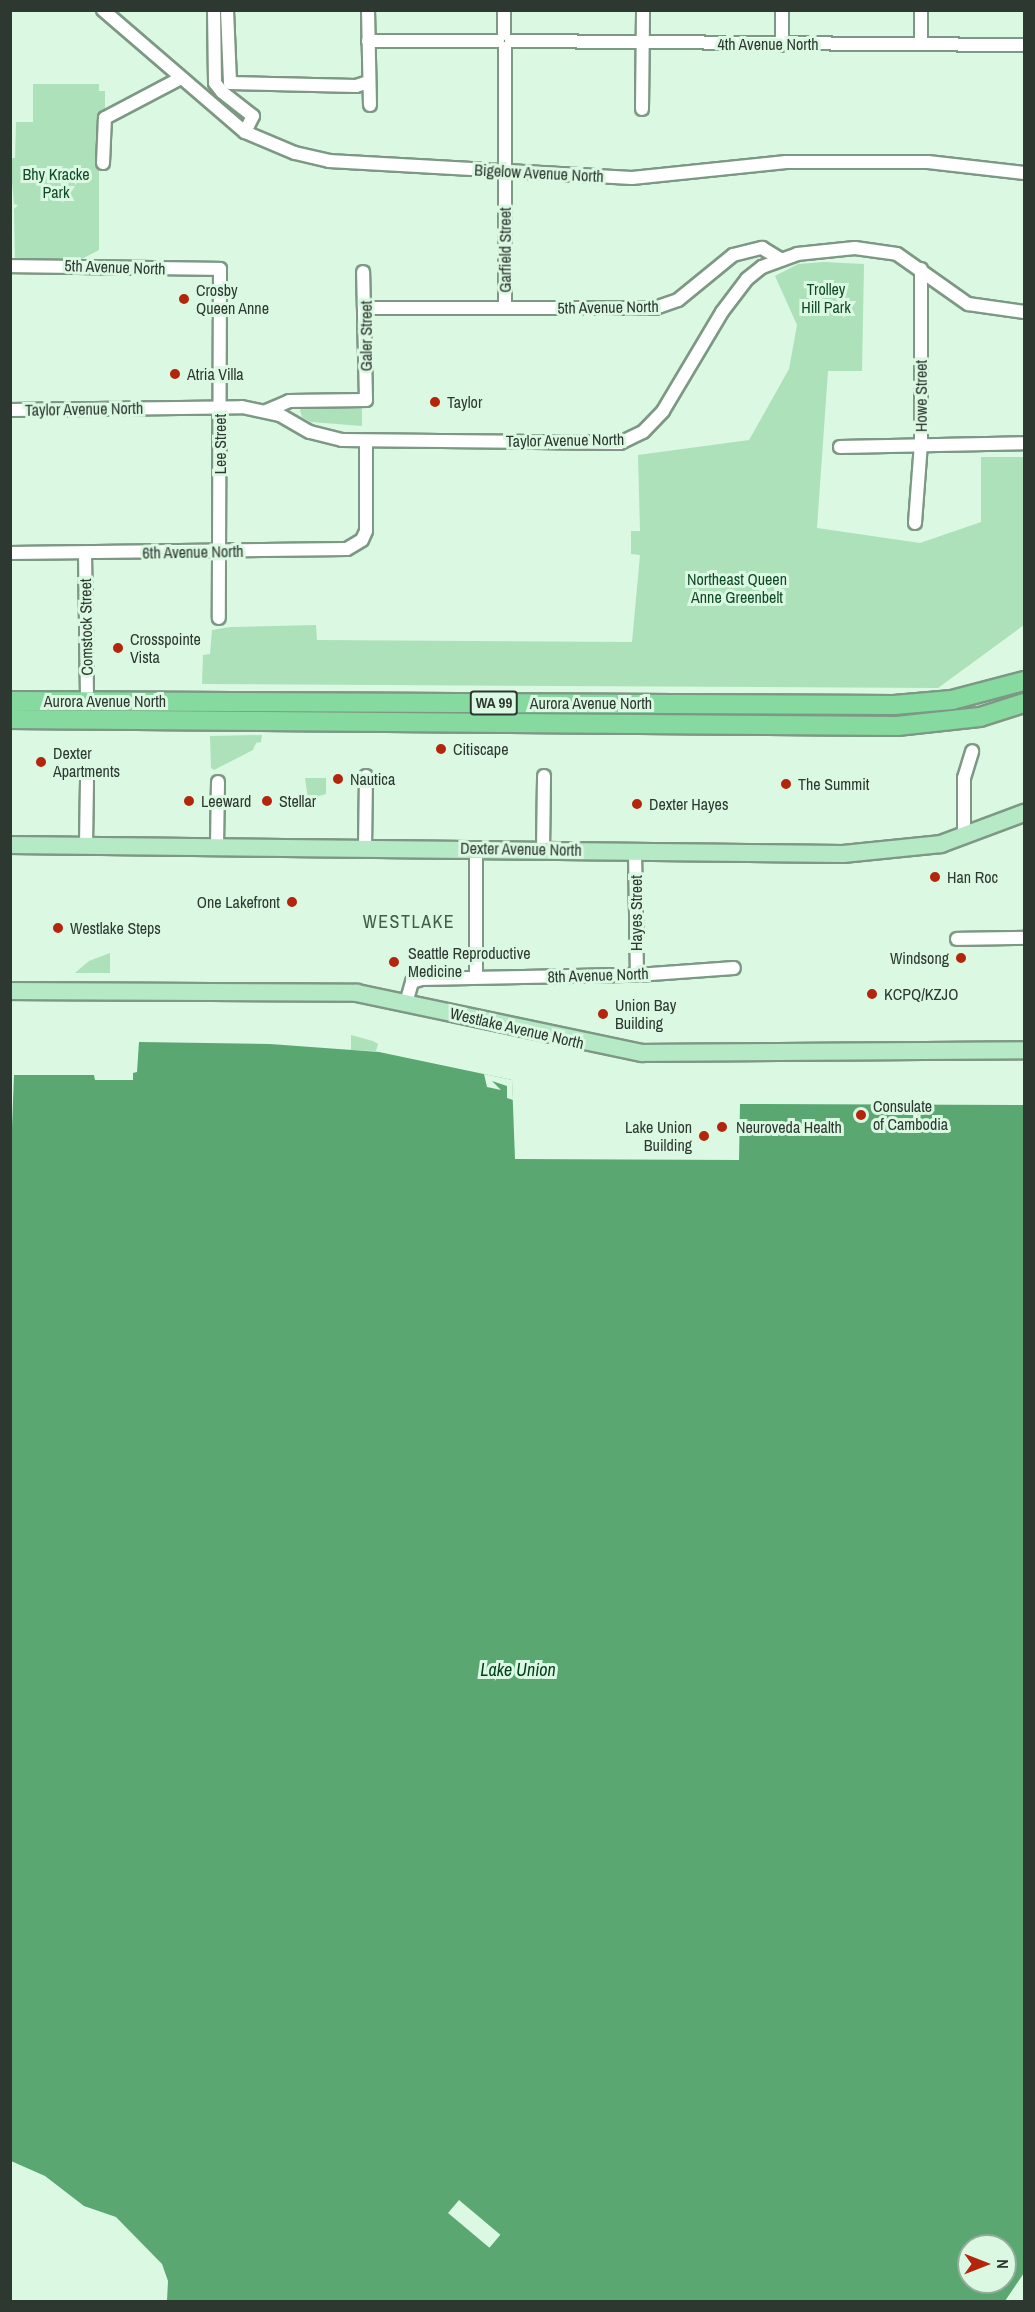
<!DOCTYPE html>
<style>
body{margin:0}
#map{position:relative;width:1035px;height:2312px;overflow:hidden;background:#dbf8e2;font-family:"Archivo Narrow",sans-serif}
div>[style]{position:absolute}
.green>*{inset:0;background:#ace1ba}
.water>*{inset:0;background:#5aa772}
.pier>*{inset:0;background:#dbf8e2;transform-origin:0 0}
.roads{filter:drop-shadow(2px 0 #7d9884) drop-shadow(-2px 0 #7d9884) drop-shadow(0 2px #7d9884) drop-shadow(0 -2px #7d9884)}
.minor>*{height:12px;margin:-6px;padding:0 6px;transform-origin:6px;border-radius:6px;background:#fff}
.major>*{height:16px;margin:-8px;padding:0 8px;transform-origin:8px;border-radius:8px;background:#b6e9c5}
.highway>*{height:18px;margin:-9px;padding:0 9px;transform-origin:9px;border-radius:9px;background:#86da9f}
.dots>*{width:16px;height:16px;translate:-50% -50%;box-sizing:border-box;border:3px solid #dbf8e2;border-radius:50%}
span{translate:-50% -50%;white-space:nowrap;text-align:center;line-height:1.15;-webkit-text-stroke:6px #dbf8e2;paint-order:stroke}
.shield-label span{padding:2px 4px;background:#dbf8e2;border:2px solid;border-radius:4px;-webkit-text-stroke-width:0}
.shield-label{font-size:15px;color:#2d3830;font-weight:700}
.street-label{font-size:16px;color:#2d3830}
.park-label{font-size:16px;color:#0f4a27}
.poi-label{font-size:16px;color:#2d3830}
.left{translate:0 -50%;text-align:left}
.right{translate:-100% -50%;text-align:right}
.neighbourhood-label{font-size:18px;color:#445d4b;letter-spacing:1.5px}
.water-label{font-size:18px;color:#00401e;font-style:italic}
.frame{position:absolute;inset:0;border:12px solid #2d3830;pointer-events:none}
.north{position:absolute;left:957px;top:2234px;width:60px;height:60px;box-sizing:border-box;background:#dbf8e2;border:2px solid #95ab9b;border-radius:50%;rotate:90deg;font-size:16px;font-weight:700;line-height:24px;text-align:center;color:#2d3830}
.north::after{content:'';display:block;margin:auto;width:21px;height:27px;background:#b3260c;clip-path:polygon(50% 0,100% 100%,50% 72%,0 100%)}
</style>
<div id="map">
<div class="green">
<i style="clip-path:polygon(33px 84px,99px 84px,99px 91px,105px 91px,105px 168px,99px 169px,99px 250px,74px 263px,15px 262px,14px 209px,18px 205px,14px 204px,10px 158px,15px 158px,16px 122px,33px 122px)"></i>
<i style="clip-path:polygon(824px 262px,864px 264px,862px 371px,828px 371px,817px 528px,920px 543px,981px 522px,981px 457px,1024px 457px,1024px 625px,938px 688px,202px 684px,203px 655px,210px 654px,212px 630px,230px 627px,316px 625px,317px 640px,632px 642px,640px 555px,631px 554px,631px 531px,640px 531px,638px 455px,749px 440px,789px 369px,797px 325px,775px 276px,798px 264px)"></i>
<i style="clip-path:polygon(304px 406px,362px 408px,362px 426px,311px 422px,302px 417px,300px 410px)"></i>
<i style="clip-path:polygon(262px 735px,261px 742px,256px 743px,253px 750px,214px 770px,211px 768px,210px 736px)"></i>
<i style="clip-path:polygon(305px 778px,326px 778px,326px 794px,308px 799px)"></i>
<i style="clip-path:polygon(110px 953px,110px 973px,75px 973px,89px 961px)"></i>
<i style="clip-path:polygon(351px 1035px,373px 1041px,378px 1044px,376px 1051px,351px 1050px)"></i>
</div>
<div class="water">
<i style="clip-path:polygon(evenodd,139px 1042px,270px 1044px,379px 1052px,512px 1080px,515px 1159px,739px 1160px,740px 1104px,1024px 1105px,1024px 2273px,1005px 2301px,167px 2301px,168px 2281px,162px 2264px,116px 2217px,84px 2206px,45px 2176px,11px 2161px,10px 1179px,14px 1075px,94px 1075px,95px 1080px,133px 1080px,133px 1073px,137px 1072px,139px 1042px,969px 2246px,1005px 2246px,1005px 2282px,969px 2282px,969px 2246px)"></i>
</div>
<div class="pier">
<i style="clip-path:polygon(484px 1074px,512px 1080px,513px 1100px,507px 1098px,507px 1086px,492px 1081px,501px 1090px,487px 1087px)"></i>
<i style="left:459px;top:2200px;width:54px;height:17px;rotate:40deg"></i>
</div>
<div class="roads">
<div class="minor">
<i style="left:103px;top:10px;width:187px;rotate:40.7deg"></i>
<i style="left:245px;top:132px;width:54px;rotate:22.8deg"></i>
<i style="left:295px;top:153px;width:35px;rotate:13deg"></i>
<i style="left:329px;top:161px;width:303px;rotate:3.2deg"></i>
<i style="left:632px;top:178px;width:155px;rotate:-5.9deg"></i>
<i style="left:786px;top:162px;width:142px"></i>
<i style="left:928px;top:162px;width:97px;rotate:6.5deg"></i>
<i style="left:214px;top:10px;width:73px;rotate:89.2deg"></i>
<i style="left:215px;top:83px;width:11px;rotate:52deg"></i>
<i style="left:222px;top:92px;width:39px;rotate:38deg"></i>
<i style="left:253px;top:116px;width:18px;rotate:117deg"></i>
<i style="left:227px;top:10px;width:73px;rotate:87.6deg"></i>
<i style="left:230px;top:83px;width:126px;rotate:1.4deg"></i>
<i style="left:356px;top:86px;width:13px;rotate:-18deg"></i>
<i style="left:368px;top:10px;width:95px;rotate:88.8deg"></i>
<i style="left:782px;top:10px;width:35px;rotate:90deg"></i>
<i style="left:504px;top:34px;width:24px;rotate:-90deg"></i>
<i style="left:368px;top:41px;width:130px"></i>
<i style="left:511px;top:41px;width:513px;rotate:0.45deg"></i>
<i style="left:921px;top:44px;width:34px;rotate:-90deg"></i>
<i style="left:505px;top:48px;width:260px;rotate:90deg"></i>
<i style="left:642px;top:109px;width:99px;rotate:-89.4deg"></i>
<i style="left:103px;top:163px;width:45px;rotate:-87.5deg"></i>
<i style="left:105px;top:118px;width:84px;rotate:-27.8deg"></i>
<i style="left:10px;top:266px;width:210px;rotate:0.8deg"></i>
<i style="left:220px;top:269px;width:349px;rotate:90.2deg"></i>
<i style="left:366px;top:308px;width:289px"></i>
<i style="left:655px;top:308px;width:24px;rotate:-19deg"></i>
<i style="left:678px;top:300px;width:71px;rotate:-39.3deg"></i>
<i style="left:733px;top:255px;width:30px;rotate:-14deg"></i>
<i style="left:762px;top:248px;width:21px;rotate:31deg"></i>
<i style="left:10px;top:410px;width:232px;rotate:-0.7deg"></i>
<i style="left:242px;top:407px;width:39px;rotate:12deg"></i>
<i style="left:280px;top:415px;width:34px;rotate:30deg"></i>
<i style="left:310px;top:432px;width:33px;rotate:14deg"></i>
<i style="left:342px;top:440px;width:278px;rotate:0.6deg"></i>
<i style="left:620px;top:443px;width:25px;rotate:-26deg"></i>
<i style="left:643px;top:432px;width:29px;rotate:-46deg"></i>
<i style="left:663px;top:411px;width:115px;rotate:-59.2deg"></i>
<i style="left:722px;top:312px;width:41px;rotate:-52.9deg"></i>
<i style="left:747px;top:279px;width:19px;rotate:-39deg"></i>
<i style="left:762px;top:267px;width:37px;rotate:-20deg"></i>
<i style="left:797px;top:254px;width:58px;rotate:-5.9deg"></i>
<i style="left:855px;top:248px;width:42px;rotate:8.1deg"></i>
<i style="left:897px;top:254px;width:87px;rotate:35.2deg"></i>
<i style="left:968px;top:304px;width:57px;rotate:8.1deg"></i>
<i style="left:266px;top:411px;width:25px;rotate:-23deg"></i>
<i style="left:289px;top:401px;width:77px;rotate:-0.7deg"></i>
<i style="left:366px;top:400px;width:128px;rotate:-91.3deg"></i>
<i style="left:840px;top:447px;width:184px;rotate:-1.2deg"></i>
<i style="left:915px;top:523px;width:79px;rotate:-85.7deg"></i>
<i style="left:921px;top:444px;width:175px;rotate:-90deg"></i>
<i style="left:10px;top:553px;width:337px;rotate:-0.7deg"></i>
<i style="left:347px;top:549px;width:17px;rotate:-31deg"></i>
<i style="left:362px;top:540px;width:10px;rotate:-66deg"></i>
<i style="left:366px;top:531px;width:90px;rotate:-90deg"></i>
<i style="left:85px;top:553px;width:148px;rotate:89.2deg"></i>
<i style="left:964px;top:836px;width:58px;rotate:-90deg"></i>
<i style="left:964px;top:778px;width:28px;rotate:-73deg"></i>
<i style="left:86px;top:845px;width:66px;rotate:-89.1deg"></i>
<i style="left:217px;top:846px;width:64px;rotate:-89.1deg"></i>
<i style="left:365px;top:848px;width:72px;rotate:-89.2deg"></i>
<i style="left:543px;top:850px;width:74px;rotate:-89.2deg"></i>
<i style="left:635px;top:851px;width:124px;rotate:89.1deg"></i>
<i style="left:957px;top:939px;width:67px;rotate:-0.9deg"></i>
<i style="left:476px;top:977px;width:129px;rotate:-90deg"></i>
<i style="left:406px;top:1003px;width:22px;rotate:-74deg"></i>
<i style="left:412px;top:982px;width:9px;rotate:-18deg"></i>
<i style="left:421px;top:979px;width:216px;rotate:-1.1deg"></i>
<i style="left:637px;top:975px;width:97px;rotate:-4.1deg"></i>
</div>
<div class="major">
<i style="left:10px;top:845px;width:833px;rotate:0.62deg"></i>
<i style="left:843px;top:854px;width:99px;rotate:-5.8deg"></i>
<i style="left:941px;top:844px;width:89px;rotate:-20.5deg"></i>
<i style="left:10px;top:991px;width:347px;rotate:0.3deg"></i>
<i style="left:357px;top:993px;width:291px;rotate:11.9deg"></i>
<i style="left:642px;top:1053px;width:382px;rotate:-0.4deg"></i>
</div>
<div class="highway">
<i style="left:10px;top:701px;width:884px;rotate:0.26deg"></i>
<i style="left:894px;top:705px;width:58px;rotate:-4.9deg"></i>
<i style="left:952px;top:700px;width:74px;rotate:-14.8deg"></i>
<i style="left:10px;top:719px;width:887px;rotate:0.45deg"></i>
<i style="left:897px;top:726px;width:83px;rotate:-6.2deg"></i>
<i style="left:980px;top:717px;width:46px;rotate:-17.7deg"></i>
</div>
</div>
<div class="dots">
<i style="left:184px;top:299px;background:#b3260c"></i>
<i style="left:175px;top:374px;background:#b3260c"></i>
<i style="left:435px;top:402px;background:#b3260c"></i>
<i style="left:118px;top:648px;background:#b3260c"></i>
<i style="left:441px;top:749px;background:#b3260c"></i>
<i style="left:41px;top:762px;background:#b3260c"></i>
<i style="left:338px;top:779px;background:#b3260c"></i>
<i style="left:786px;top:784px;background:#b3260c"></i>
<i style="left:189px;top:801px;background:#b3260c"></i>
<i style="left:267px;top:801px;background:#b3260c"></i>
<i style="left:637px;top:804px;background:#b3260c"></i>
<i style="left:935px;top:877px;background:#b3260c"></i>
<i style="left:292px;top:902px;background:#b3260c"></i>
<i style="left:58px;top:928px;background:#b3260c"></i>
<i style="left:961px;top:958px;background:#b3260c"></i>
<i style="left:394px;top:962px;background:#b3260c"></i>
<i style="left:872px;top:994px;background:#b3260c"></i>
<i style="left:603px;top:1014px;background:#b3260c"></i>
<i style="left:861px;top:1115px;background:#b3260c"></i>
<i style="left:722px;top:1127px;background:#b3260c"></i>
<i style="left:704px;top:1136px;background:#b3260c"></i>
</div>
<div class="shield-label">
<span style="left:494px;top:703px">WA 99</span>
</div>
<div class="street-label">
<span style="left:768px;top:44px">4th Avenue North</span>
<span style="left:539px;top:173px;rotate:3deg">Bigelow Avenue North</span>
<span style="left:505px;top:250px;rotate:-90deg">Garfield Street</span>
<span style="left:115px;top:267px;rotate:2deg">5th Avenue North</span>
<span style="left:608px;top:307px;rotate:-1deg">5th Avenue North</span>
<span style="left:366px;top:336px;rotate:-90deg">Galer Street</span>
<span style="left:921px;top:396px;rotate:-90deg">Howe Street</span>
<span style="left:84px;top:409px;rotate:-1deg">Taylor Avenue North</span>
<span style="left:565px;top:440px;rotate:-1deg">Taylor Avenue North</span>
<span style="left:220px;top:444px;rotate:-90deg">Lee Street</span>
<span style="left:193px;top:552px;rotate:-1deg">6th Avenue North</span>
<span style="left:86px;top:627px;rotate:-91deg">Comstock Street</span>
<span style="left:105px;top:701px">Aurora Avenue North</span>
<span style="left:591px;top:703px">Aurora Avenue North</span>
<span style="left:521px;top:849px;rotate:1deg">Dexter Avenue North</span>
<span style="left:636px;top:913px;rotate:-90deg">Hayes Street</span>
<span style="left:598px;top:975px;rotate:-2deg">8th Avenue North</span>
<span style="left:517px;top:1028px;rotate:13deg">Westlake Avenue North</span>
</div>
<div class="park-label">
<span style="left:56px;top:183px">Bhy Kracke<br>Park</span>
<span style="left:826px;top:298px">Trolley<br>Hill Park</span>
<span style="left:737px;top:588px">Northeast Queen<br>Anne Greenbelt</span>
</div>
<div class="poi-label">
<span class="left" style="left:196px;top:299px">Crosby<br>Queen Anne</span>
<span class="left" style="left:187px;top:374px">Atria Villa</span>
<span class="left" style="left:447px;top:402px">Taylor</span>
<span class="left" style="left:130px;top:648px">Crosspointe<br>Vista</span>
<span class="left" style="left:453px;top:749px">Citiscape</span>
<span class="left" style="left:53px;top:762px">Dexter<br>Apartments</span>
<span class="left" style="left:350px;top:779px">Nautica</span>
<span class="left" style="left:798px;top:784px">The Summit</span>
<span class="left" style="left:201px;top:801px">Leeward</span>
<span class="left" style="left:279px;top:801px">Stellar</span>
<span class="left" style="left:649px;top:804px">Dexter Hayes</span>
<span class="left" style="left:947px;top:877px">Han Roc</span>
<span class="right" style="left:280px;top:902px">One Lakefront</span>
<span class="left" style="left:70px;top:928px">Westlake Steps</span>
<span class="left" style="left:408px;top:962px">Seattle Reproductive<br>Medicine</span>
<span class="right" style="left:949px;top:958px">Windsong</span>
<span class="left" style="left:884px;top:994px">KCPQ/KZJO</span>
<span class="left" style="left:615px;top:1014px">Union Bay<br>Building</span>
<span class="left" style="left:873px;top:1115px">Consulate<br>of Cambodia</span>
<span class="right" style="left:692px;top:1136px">Lake Union<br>Building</span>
<span class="left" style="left:736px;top:1127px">Neuroveda Health</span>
</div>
<div class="neighbourhood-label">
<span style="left:409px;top:922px">WESTLAKE</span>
</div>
<div class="water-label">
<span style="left:518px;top:1670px">Lake Union</span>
</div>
<div class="frame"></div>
<div class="north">N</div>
</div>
